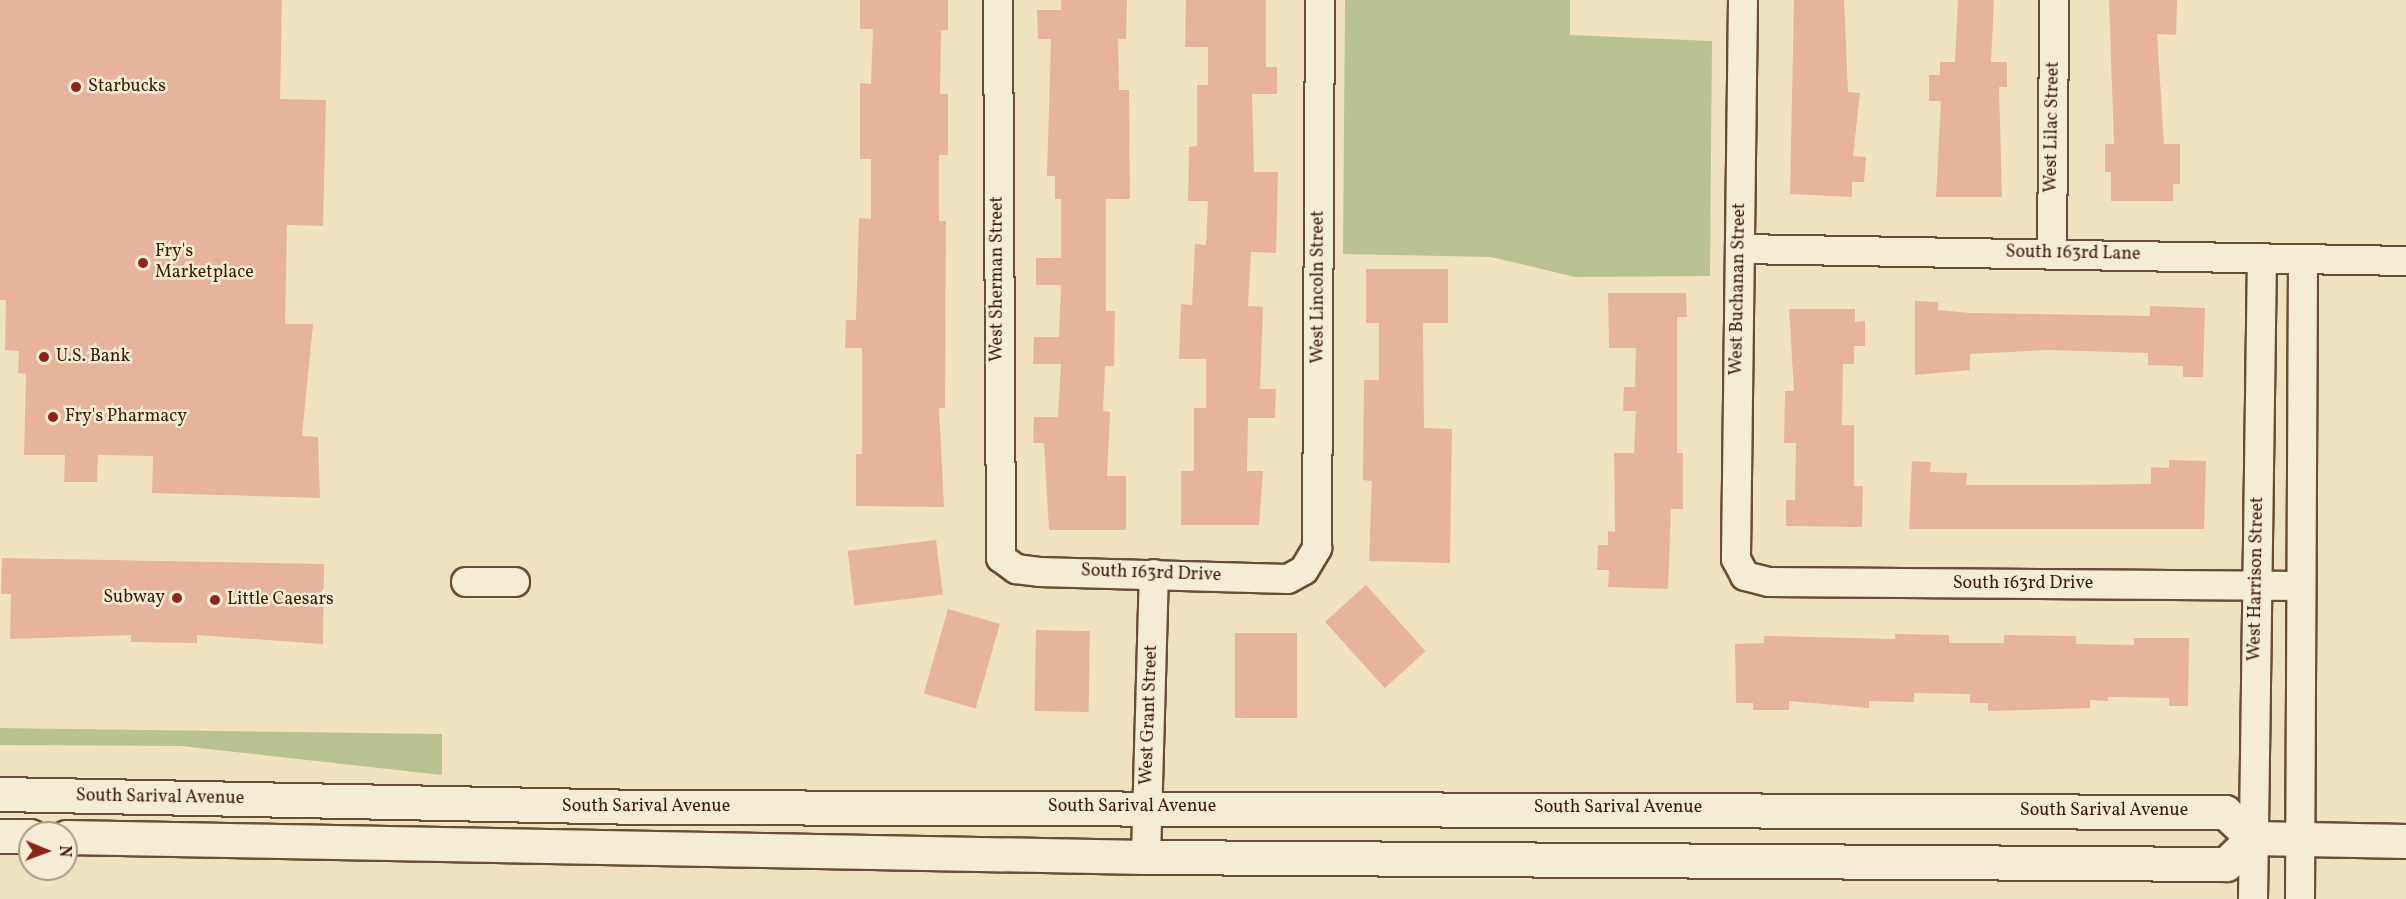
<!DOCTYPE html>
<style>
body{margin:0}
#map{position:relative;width:2406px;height:899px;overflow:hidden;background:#f0e1c0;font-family:Vollkorn,serif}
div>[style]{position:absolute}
.green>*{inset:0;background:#bbc291}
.building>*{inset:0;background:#e7b39c;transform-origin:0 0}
.roads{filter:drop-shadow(2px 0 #694d34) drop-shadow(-2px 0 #694d34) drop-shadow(0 2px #694d34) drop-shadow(0 -2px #694d34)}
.street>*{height:28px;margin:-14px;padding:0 14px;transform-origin:14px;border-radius:14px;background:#f5ecd6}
.secondary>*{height:33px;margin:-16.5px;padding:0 16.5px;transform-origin:16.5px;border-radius:16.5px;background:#f5ecd6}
.dots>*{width:16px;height:16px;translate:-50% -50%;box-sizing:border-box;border:3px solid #f5ecd6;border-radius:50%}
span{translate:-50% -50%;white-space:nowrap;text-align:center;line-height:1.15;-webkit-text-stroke:5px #f5ecd6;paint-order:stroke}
.poi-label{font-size:18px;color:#3c1c06}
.left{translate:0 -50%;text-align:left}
.right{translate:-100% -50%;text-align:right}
.street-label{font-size:18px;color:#3c1c06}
.north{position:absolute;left:18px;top:821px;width:60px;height:60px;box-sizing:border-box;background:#f5ecd6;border:2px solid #ab9983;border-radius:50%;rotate:91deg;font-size:16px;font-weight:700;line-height:24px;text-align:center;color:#3c1c06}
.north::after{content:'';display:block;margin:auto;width:21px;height:27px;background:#8f2418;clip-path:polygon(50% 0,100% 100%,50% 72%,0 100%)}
</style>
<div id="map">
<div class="green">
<i style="clip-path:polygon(1345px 0,1570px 0,1570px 35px,1712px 41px,1710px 276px,1575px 277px,1491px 257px,1343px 254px)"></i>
<i style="clip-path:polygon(0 728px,442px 734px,442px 775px,181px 746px,0 745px)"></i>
</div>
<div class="building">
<i style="clip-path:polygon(0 0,282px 0,280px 99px,326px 100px,323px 226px,287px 225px,285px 324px,313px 324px,302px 436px,318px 437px,320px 498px,152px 493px,153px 456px,98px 455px,97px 482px,64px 482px,65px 455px,24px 455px,26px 374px,18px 373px,19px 351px,5px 350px,6px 300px,0 300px)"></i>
<i style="clip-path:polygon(860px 0,948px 0,948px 30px,941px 30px,940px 94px,948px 94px,948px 155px,939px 155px,939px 221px,946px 221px,945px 408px,939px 408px,944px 507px,856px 506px,856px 454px,862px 454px,862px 348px,845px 348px,846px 320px,856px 320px,859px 218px,871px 219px,871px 159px,860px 159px,860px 83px,871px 84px,873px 29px,860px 29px)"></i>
<i style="clip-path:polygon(1061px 0,1127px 0,1126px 39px,1118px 39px,1119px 90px,1129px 90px,1130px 199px,1106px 199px,1106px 311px,1115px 311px,1114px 366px,1105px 366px,1103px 411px,1110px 412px,1107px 476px,1126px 476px,1126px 530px,1049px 530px,1044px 443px,1033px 443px,1034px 417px,1058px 417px,1061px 364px,1033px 364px,1034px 337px,1059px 337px,1061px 285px,1036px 285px,1036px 258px,1061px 258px,1061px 199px,1055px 199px,1055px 176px,1047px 176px,1051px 39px,1038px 39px,1037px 10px,1061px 10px)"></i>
<i style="clip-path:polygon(1186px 0,1266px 0,1266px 67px,1277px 67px,1277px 94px,1252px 94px,1254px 172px,1278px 172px,1276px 253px,1251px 252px,1248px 306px,1263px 307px,1260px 389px,1276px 389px,1275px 418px,1248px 418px,1247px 471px,1263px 471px,1259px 525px,1181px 525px,1181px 471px,1194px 471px,1194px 408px,1206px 408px,1206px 359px,1179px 359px,1181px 304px,1192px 305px,1195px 244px,1206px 245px,1208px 201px,1188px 201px,1189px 147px,1197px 146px,1197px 85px,1208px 85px,1208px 47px,1185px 47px)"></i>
<i style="clip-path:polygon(1794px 0,1844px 0,1848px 92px,1860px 93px,1853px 156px,1866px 157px,1864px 182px,1852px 182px,1852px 197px,1790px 194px)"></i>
<i style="clip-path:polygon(1958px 0,1994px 0,1991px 62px,2007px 62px,2007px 87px,1999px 87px,2002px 197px,1936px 197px,1941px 101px,1929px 101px,1929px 75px,1940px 75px,1940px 62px,1955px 62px)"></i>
<i style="clip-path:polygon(2109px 0,2177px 0,2176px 35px,2157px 34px,2164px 144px,2180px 144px,2180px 184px,2173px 184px,2173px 201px,2111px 201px,2111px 172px,2105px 172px,2105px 144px,2114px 144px)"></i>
<i style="clip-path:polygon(1366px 269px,1448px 269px,1448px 323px,1423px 323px,1424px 428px,1452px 429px,1450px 563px,1369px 561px,1372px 481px,1363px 480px,1364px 380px,1379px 380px,1379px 323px,1366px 323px)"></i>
<i style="clip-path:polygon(1608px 293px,1686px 293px,1687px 317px,1677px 317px,1677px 453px,1683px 453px,1683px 509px,1671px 509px,1668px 589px,1608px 587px,1609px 570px,1597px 570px,1598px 545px,1608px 545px,1608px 531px,1615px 532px,1614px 453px,1634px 453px,1636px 411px,1623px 411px,1624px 387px,1635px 387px,1636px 348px,1609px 348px)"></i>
<i style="clip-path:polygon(1915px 301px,1938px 302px,1938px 310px,1970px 313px,2150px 316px,2150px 306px,2205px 308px,2203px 377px,2183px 377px,2183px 366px,2148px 365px,2148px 353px,2049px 350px,1970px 354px,1970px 370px,1915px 375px)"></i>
<i style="clip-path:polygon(1789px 309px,1855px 309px,1855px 322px,1865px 321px,1865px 346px,1854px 346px,1854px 364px,1843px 364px,1842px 425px,1854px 425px,1854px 486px,1863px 486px,1862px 527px,1786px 526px,1786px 500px,1795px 500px,1796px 443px,1784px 443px,1785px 391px,1794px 391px)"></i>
<i style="clip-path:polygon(2169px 460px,2206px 461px,2204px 529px,1909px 529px,1912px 461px,1931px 462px,1930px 472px,1967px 473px,1966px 485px,2071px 485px,2151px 484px,2151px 467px,2169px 468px)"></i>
<i style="left:936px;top:540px;width:55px;height:89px;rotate:83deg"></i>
<i style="clip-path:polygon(2px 558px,324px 564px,323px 644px,197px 635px,197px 643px,131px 642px,131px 635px,10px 639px,11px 594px,1px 594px)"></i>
<i style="left:1366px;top:585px;width:89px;height:55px;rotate:48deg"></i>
<i style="left:948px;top:609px;width:54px;height:88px;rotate:16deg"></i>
<i style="left:1036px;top:630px;width:54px;height:81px;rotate:1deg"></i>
<i style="left:1235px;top:633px;width:62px;height:85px"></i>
<i style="clip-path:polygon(1895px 634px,1949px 635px,1949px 643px,2004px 643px,2004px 635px,2076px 636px,2076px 644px,2134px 645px,2134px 638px,2189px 638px,2188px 706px,2169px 706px,2169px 698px,2108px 697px,2108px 701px,2090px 700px,2090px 708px,1988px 711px,1988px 703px,1970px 703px,1970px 694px,1914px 693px,1914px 702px,1869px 701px,1869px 708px,1789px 701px,1789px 710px,1753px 710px,1753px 703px,1736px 703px,1735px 644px,1764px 643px,1764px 636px,1895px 639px)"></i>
</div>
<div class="roads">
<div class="street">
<i style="left:998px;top:0;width:558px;rotate:89.69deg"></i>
<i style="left:1001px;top:558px;width:19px;rotate:36deg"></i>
<i style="left:1016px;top:569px;width:23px;rotate:7deg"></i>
<i style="left:1039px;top:572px;width:249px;rotate:1.6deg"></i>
<i style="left:1288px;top:579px;width:18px;rotate:-29deg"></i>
<i style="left:1304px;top:570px;width:26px;rotate:-59deg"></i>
<i style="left:1317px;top:548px;width:548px;rotate:-89.69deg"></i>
<i style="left:1743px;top:0;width:559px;rotate:90.72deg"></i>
<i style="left:1736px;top:559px;width:19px;rotate:62deg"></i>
<i style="left:1745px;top:576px;width:25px;rotate:14deg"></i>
<i style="left:1769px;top:582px;width:532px;rotate:0.43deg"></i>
<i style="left:1740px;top:249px;width:666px;rotate:1.03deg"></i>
<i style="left:2052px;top:253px;width:253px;rotate:-89.5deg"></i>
<i style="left:466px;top:582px;width:49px"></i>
<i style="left:1146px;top:857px;width:283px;rotate:-88.4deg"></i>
<i style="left:2253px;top:899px;width:641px;rotate:-89.2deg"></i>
<i style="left:2300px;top:899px;width:639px;rotate:-89.73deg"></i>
</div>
<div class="secondary">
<i style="left:0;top:794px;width:642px;rotate:1.16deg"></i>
<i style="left:642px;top:807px;width:1583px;rotate:0.18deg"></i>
<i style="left:2225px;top:812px;width:38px;rotate:43deg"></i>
<i style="left:2253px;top:838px;width:153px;rotate:1.1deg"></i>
<i style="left:0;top:836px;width:30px"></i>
<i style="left:66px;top:837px;width:1080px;rotate:1.06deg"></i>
<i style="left:1146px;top:857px;width:1080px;rotate:0.37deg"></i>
<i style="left:2226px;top:864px;width:37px;rotate:-44deg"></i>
</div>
</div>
<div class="dots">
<i style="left:76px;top:87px;background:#8f2418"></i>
<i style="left:143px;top:263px;background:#8f2418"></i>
<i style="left:44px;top:357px;background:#8f2418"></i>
<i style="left:53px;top:417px;background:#8f2418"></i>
<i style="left:177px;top:598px;background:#8f2418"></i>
<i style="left:215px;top:600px;background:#8f2418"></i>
</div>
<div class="poi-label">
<span class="left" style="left:88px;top:87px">Starbucks</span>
<span class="left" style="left:155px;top:263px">Fry's<br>Marketplace</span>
<span class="left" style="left:56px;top:357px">U.S. Bank</span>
<span class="left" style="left:65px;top:417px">Fry's Pharmacy</span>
<span class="right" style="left:165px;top:598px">Subway</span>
<span class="left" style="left:227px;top:600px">Little Caesars</span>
</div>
<div class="street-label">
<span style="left:2053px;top:127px;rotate:-89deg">West Lilac Street</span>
<span style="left:2073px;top:254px;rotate:1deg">South 163rd Lane</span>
<span style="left:998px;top:279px;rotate:-90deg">West Sherman Street</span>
<span style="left:1319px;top:287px;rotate:-90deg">West Lincoln Street</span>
<span style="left:1739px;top:289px;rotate:-89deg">West Buchanan Street</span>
<span style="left:1151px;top:574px;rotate:2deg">South 163rd Drive</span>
<span style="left:2257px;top:579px;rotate:-89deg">West Harrison Street</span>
<span style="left:2023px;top:584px">South 163rd Drive</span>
<span style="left:1150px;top:715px;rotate:-88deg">West Grant Street</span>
<span style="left:160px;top:798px;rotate:1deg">South Sarival Avenue</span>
<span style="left:646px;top:807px">South Sarival Avenue</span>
<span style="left:1132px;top:807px">South Sarival Avenue</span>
<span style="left:1618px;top:808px">South Sarival Avenue</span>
<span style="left:2104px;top:811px">South Sarival Avenue</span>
</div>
<div class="north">N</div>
</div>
